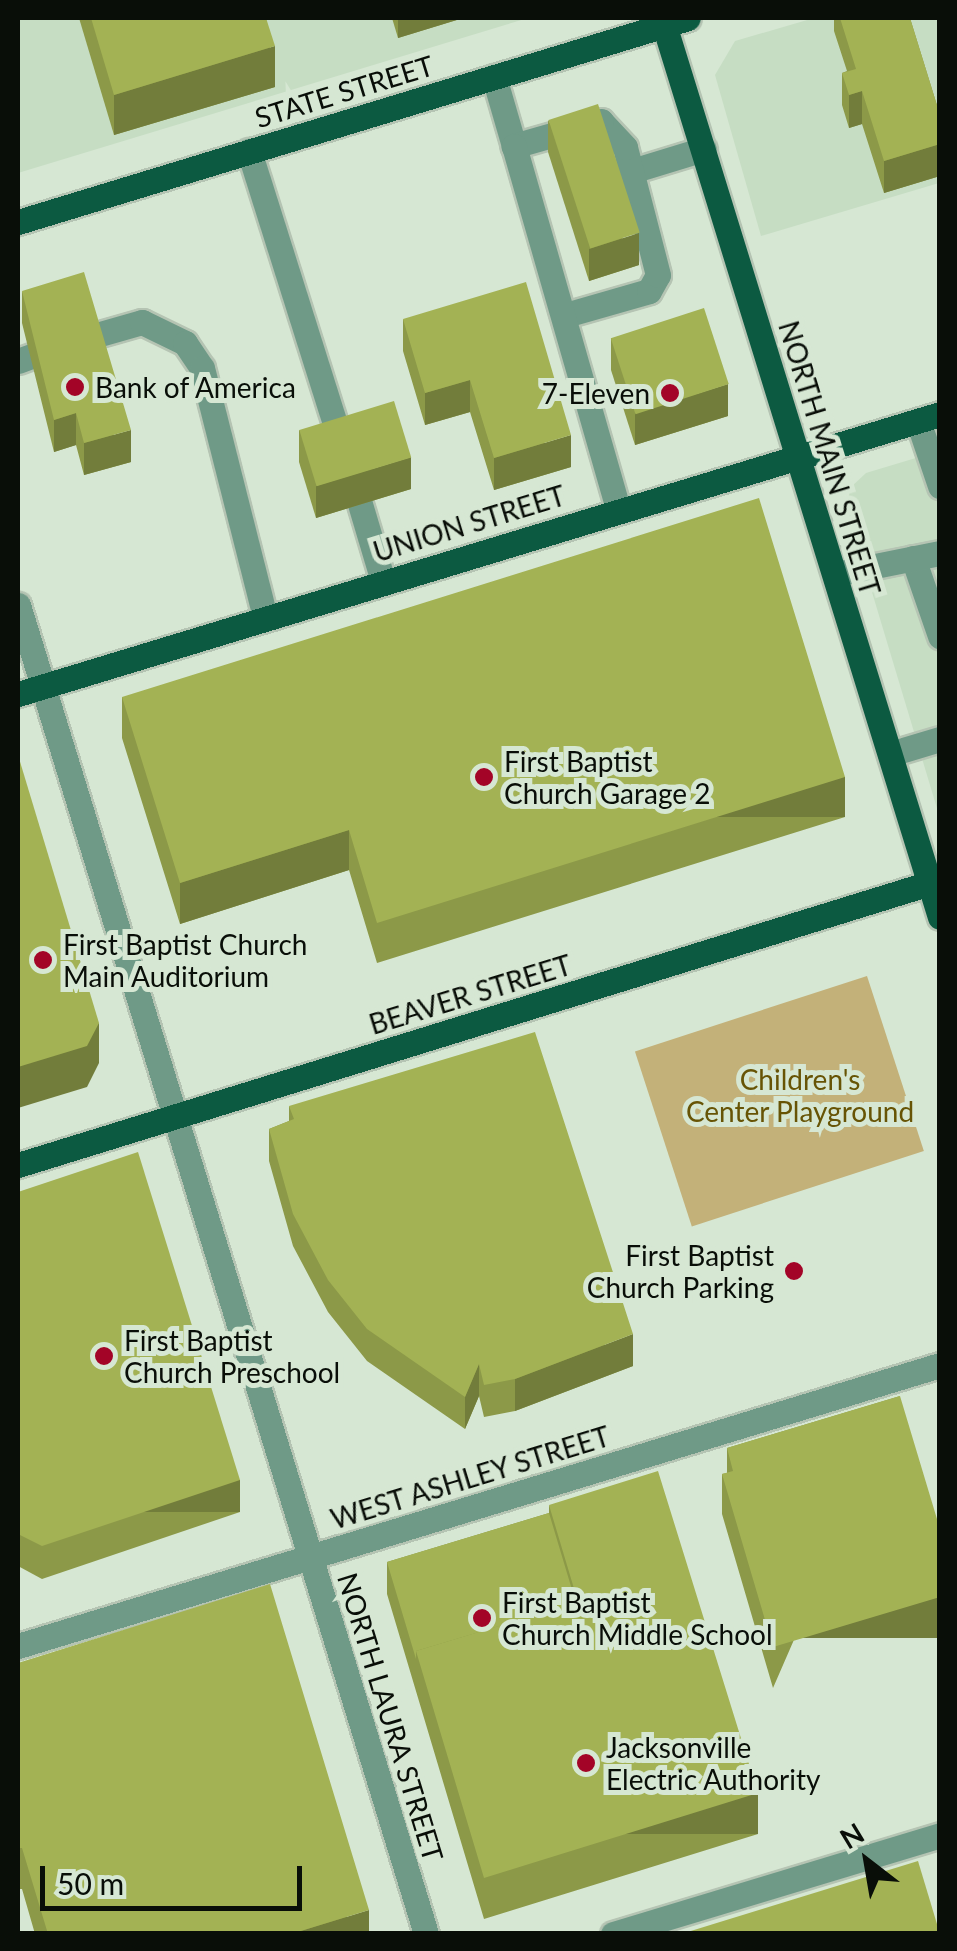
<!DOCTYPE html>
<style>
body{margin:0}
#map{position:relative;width:957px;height:1951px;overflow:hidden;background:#d6e7d3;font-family:Lato,sans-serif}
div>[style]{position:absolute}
.built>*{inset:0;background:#c6ddc3}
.green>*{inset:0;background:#c3b179;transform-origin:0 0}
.roads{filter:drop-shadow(2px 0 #b5c4b3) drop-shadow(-2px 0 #b5c4b3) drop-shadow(0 2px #b5c4b3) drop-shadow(0 -2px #b5c4b3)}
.minor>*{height:25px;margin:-12.5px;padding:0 12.5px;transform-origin:12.5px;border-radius:12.5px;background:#6f9a87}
.major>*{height:25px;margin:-12.5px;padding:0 12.5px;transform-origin:12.5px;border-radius:12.5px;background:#0c5a41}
.wall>*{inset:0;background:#8c9948}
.shaded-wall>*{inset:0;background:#727d3b;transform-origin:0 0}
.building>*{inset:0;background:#a3b254;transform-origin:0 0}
.dots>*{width:28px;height:28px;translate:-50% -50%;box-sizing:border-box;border:5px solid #d6e7d3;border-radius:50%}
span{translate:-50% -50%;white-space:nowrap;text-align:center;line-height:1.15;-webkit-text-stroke:10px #d6e7d3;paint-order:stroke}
.street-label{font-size:28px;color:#090e08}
.poi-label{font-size:28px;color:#090e08}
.left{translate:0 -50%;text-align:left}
.right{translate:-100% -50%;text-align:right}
.park-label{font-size:28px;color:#675405}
.frame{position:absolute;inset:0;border:20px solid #090e08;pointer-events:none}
.north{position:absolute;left:817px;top:1811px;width:100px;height:100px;-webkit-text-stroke:8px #d6e7d3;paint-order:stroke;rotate:329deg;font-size:28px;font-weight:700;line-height:40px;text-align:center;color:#090e08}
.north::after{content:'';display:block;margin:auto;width:35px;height:45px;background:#090e08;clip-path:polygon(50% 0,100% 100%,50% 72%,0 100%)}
.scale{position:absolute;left:40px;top:1866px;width:262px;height:45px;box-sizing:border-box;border:5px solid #090e08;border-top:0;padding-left:12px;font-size:30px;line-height:35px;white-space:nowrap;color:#090e08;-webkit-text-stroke:8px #d6e7d3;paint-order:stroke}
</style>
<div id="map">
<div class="built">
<i style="clip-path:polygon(18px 18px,528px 18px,18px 173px)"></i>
<i style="clip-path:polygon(814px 18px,939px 18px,939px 183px,761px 236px,715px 75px,735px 41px)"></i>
<i style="clip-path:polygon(939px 451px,939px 815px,847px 509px,850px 488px,866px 473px)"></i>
</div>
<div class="green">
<i style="left:867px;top:976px;width:184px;height:244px;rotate:72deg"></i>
</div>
<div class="roads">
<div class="minor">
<i style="left:494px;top:77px;width:72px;rotate:73.8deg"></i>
<i style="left:249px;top:151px;width:312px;rotate:72.5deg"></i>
<i style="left:632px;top:171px;width:75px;rotate:-17deg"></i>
<i style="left:569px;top:314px;width:83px;rotate:-16deg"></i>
<i style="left:649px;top:291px;width:18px;rotate:-61deg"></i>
<i style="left:658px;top:275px;width:132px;rotate:-104.5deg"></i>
<i style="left:625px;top:147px;width:35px;rotate:-133deg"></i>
<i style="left:601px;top:121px;width:91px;rotate:164deg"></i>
<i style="left:514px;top:146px;width:378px;rotate:74deg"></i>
<i style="left:93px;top:336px;width:51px;rotate:-15.9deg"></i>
<i style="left:142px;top:322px;width:48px;rotate:26deg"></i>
<i style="left:185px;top:343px;width:30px;rotate:56deg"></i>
<i style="left:202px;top:368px;width:257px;rotate:75.8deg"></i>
<i style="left:18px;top:361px;width:15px;rotate:-20deg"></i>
<i style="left:918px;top:421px;width:69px;rotate:71.3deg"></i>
<i style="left:360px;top:504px;width:80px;rotate:73.4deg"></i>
<i style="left:913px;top:558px;width:83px;rotate:70.9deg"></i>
<i style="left:835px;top:574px;width:107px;rotate:-11.3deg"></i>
<i style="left:18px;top:605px;width:1390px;rotate:72.93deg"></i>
<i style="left:890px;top:754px;width:52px;rotate:-16.7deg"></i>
<i style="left:18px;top:1646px;width:964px;rotate:-16.95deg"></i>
<i style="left:613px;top:1934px;width:342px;rotate:-16.8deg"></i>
</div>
<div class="major">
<i style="left:662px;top:18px;width:941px;rotate:72.82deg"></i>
<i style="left:18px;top:222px;width:700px;rotate:-16.93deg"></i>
<i style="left:18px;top:694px;width:964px;rotate:-16.89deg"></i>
<i style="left:18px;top:1165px;width:965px;rotate:-17.18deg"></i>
</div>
</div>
<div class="wall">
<i style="clip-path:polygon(79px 18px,266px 18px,275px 87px,114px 135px)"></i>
<i style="clip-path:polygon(392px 18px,460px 18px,460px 19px,398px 38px)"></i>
<i style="clip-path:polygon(834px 18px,910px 18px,940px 115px,940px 176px,884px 193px,862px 124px,849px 128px,842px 105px,842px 73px,847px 71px,834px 31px)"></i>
<i style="clip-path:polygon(548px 120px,639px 265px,589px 281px,548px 152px)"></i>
<i style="clip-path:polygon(22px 291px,131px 462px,84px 475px,76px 445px,54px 452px,22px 323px)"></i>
<i style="clip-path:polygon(403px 319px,571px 467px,494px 490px,470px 412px,425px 425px,403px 351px)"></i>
<i style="clip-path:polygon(611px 338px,728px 416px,635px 445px,611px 370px)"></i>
<i style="clip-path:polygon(299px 430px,411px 489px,316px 518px,299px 462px)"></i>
<i style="clip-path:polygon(122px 697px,845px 817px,377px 963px,349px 870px,180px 924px,122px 738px)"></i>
<i style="clip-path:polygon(289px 1106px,633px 1366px,515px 1411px,484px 1417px,479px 1396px,465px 1429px,367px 1361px,328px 1312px,293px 1246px,269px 1161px,269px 1129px,289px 1121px)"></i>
<i style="clip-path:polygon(18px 1192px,240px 1512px,42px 1579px,18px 1566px)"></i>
<i style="clip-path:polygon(900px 1396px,773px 1688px,722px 1514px,722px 1474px,727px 1473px,727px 1448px)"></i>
<i style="clip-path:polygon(549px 1505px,758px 1834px,484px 1919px,387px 1594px,387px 1562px,549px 1513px)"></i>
<i style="clip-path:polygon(18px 1663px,369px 1934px,35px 1934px,22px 1889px,18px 1889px)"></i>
</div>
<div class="shaded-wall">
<i style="clip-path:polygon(398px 18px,460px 18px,460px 19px,398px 38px)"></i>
<i style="clip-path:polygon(275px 46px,275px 87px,114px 135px,114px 95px)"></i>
<i style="clip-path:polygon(862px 91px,862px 124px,849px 128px,849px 95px)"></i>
<i style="clip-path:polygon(940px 144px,940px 176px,884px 193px,884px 161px)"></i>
<i style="clip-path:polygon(639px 233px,639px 265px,589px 281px,589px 249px)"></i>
<i style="clip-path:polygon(470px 380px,470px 412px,425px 425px,425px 393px)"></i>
<i style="clip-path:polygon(728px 384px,728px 416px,635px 445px,635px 413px)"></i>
<i style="clip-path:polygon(76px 413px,76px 445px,54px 452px,54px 420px)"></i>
<i style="clip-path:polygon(131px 430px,131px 462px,84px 475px,84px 443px)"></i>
<i style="clip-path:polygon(571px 435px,571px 467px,494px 490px,494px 458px)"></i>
<i style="clip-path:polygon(411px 457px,411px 489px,316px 518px,316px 486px)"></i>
<i style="left:845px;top:777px;width:40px;height:490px;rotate:90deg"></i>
<i style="clip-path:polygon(349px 830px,349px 870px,180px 924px,180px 883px)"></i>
<i style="clip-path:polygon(99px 1023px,99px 1063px,87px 1087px,18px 1108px,18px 1067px)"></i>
<i style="clip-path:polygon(633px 1334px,633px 1366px,515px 1411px,515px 1379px)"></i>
<i style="clip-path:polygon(479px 1364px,479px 1396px,465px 1429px,465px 1397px)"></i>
<i style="left:240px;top:1480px;width:32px;height:209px;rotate:90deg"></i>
<i style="left:940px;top:1597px;width:41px;height:174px;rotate:90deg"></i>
<i style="left:758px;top:1793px;width:41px;height:287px;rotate:90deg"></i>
<i style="clip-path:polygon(369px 1910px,369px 1934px,291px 1934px)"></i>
</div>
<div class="building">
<i style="clip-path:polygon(91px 18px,266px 18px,275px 46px,114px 95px)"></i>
<i style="clip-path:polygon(840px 18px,910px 18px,940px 115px,940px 144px,884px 161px,862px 91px,849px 95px,842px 73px,856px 69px)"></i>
<i style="left:598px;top:104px;width:135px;height:52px;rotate:72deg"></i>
<i style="clip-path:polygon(84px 272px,131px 430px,84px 443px,76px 413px,54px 420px,22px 291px)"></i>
<i style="clip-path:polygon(526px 282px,571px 435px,494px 458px,470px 380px,425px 393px,403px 319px)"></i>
<i style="left:704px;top:308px;width:80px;height:98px;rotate:72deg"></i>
<i style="left:394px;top:401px;width:59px;height:99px;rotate:73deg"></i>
<i style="clip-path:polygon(759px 498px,845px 777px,377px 923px,349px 830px,180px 883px,122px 697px)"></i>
<i style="clip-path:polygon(18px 755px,99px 1023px,87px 1046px,18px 1067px)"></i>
<i style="clip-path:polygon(535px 1032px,633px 1334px,515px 1379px,484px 1385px,479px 1364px,465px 1397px,367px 1329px,328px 1280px,293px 1214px,269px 1129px,294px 1119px,289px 1106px)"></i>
<i style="clip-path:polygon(138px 1152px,240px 1480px,42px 1546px,18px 1534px,18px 1192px)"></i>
<i style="clip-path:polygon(900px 1396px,940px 1529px,940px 1597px,773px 1647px,722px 1474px,733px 1471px,727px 1448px)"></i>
<i style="clip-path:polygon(658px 1471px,758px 1793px,484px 1878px,416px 1651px,578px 1602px,549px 1505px)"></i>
<i style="clip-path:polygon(549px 1513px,576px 1603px,416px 1651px,416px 1659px,387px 1562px)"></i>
<i style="clip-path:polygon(270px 1584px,369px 1910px,291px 1934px,48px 1934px,22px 1848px,18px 1848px,18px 1663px)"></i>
<i style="clip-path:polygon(918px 1861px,940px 1934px,681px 1934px)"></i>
</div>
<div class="dots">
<i style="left:75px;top:387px;background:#a30427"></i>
<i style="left:670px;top:393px;background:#a30427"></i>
<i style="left:484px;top:777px;background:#a30427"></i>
<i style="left:43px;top:960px;background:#a30427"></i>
<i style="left:794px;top:1271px;background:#a30427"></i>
<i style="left:104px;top:1356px;background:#a30427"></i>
<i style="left:482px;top:1618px;background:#a30427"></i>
<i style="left:586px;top:1763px;background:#a30427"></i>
</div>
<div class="street-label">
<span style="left:344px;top:91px;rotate:-17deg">STATE STREET</span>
<span style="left:830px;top:458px;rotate:73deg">NORTH MAIN STREET</span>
<span style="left:469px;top:523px;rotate:-17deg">UNION STREET</span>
<span style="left:470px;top:994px;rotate:-17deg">BEAVER STREET</span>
<span style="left:470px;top:1477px;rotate:-17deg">WEST ASHLEY STREET</span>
<span style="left:391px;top:1717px;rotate:73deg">NORTH LAURA STREET</span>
</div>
<div class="poi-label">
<span class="left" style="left:95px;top:387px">Bank of America</span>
<span class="right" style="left:650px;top:393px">7-Eleven</span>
<span class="left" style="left:504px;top:777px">First Baptist<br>Church Garage 2</span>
<span class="left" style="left:63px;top:960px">First Baptist Church<br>Main Auditorium</span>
<span class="right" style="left:774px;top:1271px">First Baptist<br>Church Parking</span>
<span class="left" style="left:124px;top:1356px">First Baptist<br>Church Preschool</span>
<span class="left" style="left:502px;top:1618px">First Baptist<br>Church Middle School</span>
<span class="left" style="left:606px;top:1763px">Jacksonville<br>Electric Authority</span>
</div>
<div class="park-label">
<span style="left:800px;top:1095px">Children's<br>Center Playground</span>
</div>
<div class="frame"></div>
<div class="north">N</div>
<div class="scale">50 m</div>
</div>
